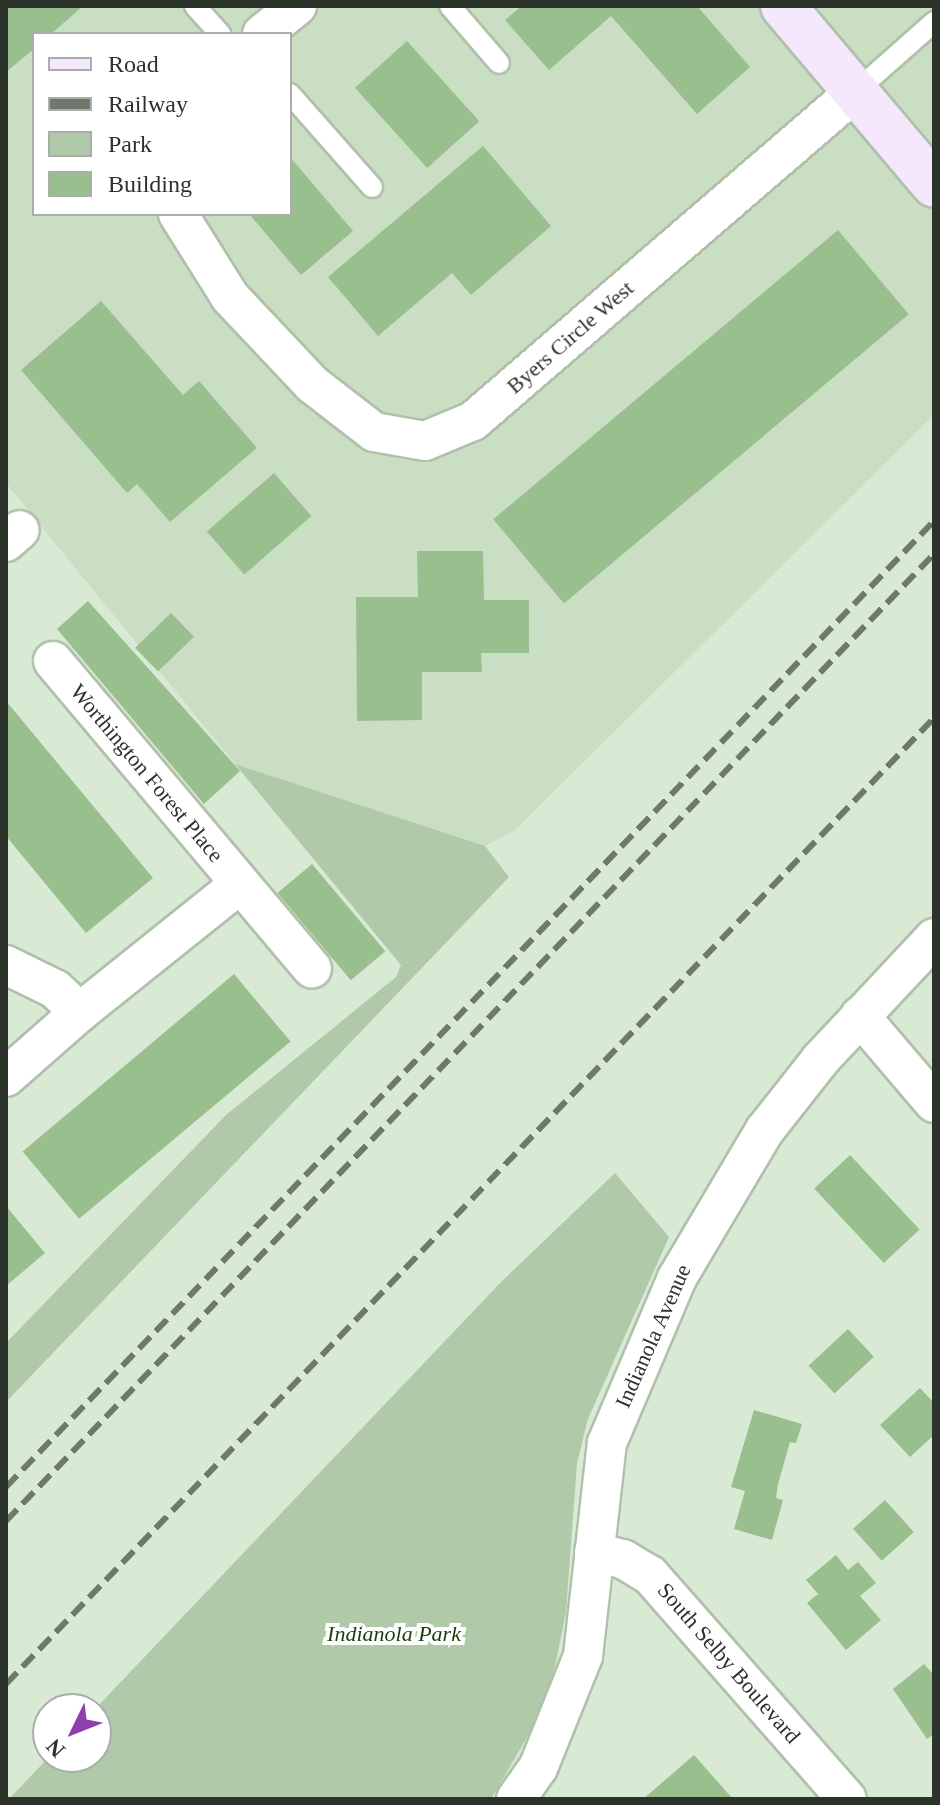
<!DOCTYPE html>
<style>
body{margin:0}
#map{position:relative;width:940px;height:1805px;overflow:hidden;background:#d9ead4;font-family:Georgia,serif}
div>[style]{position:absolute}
.built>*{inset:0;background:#c9dec3}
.green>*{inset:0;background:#b0caa9}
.building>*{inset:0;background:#99bf8e;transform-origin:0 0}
.roads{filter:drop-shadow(2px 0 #b0c0ab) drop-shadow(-2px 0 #b0c0ab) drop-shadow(0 2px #b0c0ab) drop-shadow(0 -2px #b0c0ab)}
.lane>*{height:20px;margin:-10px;padding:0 10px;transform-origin:10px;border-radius:10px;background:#fff}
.street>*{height:38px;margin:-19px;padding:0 19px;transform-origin:19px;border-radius:19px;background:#fff}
.secondary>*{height:44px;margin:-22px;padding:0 22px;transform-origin:22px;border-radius:22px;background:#f5e8fc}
.rail>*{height:6px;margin-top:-3px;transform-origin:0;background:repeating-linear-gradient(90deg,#6e796b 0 16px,transparent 0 24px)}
span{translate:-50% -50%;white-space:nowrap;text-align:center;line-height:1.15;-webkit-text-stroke:8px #fff;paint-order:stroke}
.street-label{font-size:22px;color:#2c332a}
.park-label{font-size:22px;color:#193e0b;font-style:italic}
.frame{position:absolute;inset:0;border:8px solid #2c332a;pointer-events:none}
.legend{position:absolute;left:32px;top:32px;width:260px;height:184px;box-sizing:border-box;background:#fff;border:2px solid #abadaa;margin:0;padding:10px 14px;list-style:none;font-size:24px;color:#2c332a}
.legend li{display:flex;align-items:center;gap:16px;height:40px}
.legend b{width:40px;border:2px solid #abadaa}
.north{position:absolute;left:32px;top:1693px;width:80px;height:80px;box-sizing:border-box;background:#fff;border:2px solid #abadaa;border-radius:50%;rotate:227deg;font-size:22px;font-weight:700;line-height:32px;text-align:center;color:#2c332a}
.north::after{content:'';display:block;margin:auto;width:28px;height:36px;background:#8e3faf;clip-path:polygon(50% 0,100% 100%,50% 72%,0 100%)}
</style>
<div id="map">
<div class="built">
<i style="clip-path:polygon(evenodd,6px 6px,934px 6px,934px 415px,515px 830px,485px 846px,235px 764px,6px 483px,6px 6px,34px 34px,290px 34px,290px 214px,34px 214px,34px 34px)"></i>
</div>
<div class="green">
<i style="clip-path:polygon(235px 764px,485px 846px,509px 877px,6px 1402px,6px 1343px,226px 1115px,396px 977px,401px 965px)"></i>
<i style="clip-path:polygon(615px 1173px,669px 1237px,588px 1419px,577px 1463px,566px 1612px,554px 1672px,536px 1722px,491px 1799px,9px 1799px,49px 1757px,96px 1757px,95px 1709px,501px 1282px)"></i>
</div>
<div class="building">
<i style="clip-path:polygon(6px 6px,83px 6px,51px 34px,34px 34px,34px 49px,6px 72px)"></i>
<i style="clip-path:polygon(522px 6px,697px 6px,750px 67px,697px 114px,611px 16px,549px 70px,505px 20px)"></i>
<i style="left:407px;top:41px;width:108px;height:70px;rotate:48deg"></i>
<i style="clip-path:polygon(483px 146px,551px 226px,471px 295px,452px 273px,378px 336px,328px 277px)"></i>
<i style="clip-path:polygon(290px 157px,353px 231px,301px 275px,249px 214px,290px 214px)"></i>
<i style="left:838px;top:230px;width:110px;height:450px;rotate:50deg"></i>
<i style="clip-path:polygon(101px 301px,183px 395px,199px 381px,257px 448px,170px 522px,137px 484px,127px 493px,21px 370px)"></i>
<i style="left:274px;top:473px;width:57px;height:89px;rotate:49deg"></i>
<i style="clip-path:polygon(417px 551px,483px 551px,484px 600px,529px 600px,529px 653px,481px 653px,482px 672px,422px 672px,422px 720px,357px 721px,356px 597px,418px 597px)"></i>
<i style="clip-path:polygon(88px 601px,240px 771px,204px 804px,57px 629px)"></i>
<i style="left:171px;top:613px;width:33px;height:50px;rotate:46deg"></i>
<i style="clip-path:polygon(6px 701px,153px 878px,86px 933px,6px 836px)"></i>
<i style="left:312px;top:864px;width:114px;height:45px;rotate:50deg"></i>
<i style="left:234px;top:974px;width:88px;height:276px;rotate:50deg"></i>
<i style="left:850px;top:1155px;width:102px;height:49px;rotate:47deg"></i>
<i style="clip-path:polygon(6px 1206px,45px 1253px,6px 1286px)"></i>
<i style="left:848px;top:1329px;width:38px;height:54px;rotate:47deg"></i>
<i style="clip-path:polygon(920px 1388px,934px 1403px,934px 1435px,910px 1457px,880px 1425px)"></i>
<i style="clip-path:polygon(754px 1410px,802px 1424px,796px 1443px,790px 1442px,778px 1484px,776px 1498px,783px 1500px,772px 1540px,734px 1529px,745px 1491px,731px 1487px)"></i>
<i style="left:885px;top:1500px;width:43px;height:43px;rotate:48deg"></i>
<i style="clip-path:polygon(836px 1555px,848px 1570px,858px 1562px,876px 1583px,860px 1596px,881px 1620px,846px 1650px,807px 1603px,818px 1594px,806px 1580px)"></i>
<i style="clip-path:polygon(924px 1664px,934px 1675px,934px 1734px,927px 1739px,893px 1689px)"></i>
<i style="clip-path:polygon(694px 1755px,733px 1799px,643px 1799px)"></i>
</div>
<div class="roads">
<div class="lane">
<i style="left:195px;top:6px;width:38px;rotate:48deg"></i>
<i style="left:450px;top:6px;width:75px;rotate:49.3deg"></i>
<i style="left:855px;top:92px;width:106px;rotate:-41.5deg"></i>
<i style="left:290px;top:94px;width:124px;rotate:48.6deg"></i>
</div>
<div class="street">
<i style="left:262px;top:34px;width:45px;rotate:-38.7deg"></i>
<i style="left:178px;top:214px;width:98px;rotate:57.9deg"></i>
<i style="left:230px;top:297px;width:120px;rotate:46.7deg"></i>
<i style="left:312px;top:384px;width:78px;rotate:37.7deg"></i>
<i style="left:374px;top:432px;width:52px;rotate:10deg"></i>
<i style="left:425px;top:441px;width:52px;rotate:-22.6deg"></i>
<i style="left:473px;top:421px;width:504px;rotate:-40.74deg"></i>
<i style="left:6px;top:542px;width:18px;rotate:-41deg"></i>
<i style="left:53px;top:661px;width:402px;rotate:49.9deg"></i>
<i style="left:6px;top:965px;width:55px;rotate:26.1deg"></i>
<i style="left:55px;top:989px;width:34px;rotate:43deg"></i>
<i style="left:80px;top:1012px;width:205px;rotate:-38.7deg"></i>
<i style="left:860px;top:1016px;width:114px;rotate:49.6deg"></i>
<i style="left:6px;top:1077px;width:98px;rotate:-41.3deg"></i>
<i style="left:594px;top:1552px;width:30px;rotate:14deg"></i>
<i style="left:623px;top:1559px;width:31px;rotate:31deg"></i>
<i style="left:650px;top:1575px;width:298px;rotate:48.7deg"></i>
<i style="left:516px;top:1799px;width:38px;rotate:-55deg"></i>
<i style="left:538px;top:1768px;width:121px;rotate:-68.1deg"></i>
<i style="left:583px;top:1656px;width:214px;rotate:-83.6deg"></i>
<i style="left:607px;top:1443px;width:179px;rotate:-67deg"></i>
<i style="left:677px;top:1278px;width:172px;rotate:-59.3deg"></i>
<i style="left:765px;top:1130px;width:89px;rotate:-51.8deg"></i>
<i style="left:820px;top:1060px;width:167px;rotate:-46.9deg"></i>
</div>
<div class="secondary">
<i style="left:783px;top:6px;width:234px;rotate:49.8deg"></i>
</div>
</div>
<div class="rail">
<i style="left:6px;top:1487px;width:1340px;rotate:-46.15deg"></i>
<i style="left:6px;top:1521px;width:1340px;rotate:-46.18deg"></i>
<i style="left:6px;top:1684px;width:1340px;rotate:-46.15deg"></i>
</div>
<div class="street-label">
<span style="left:570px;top:337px;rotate:-41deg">Byers Circle West</span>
<span style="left:147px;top:773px;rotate:50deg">Worthington Forest Place</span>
<span style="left:653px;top:1336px;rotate:-66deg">Indianola Avenue</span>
<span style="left:729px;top:1663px;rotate:49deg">South Selby Boulevard</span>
</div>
<div class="park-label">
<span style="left:394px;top:1634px">Indianola Park</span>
</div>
<div class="frame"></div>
<ul class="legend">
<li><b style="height:10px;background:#f5e8fc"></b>Road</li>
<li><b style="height:10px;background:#6e796b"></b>Railway</li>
<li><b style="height:22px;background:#b0caa9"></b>Park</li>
<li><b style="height:22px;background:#99bf8e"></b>Building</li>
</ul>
<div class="north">N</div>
</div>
